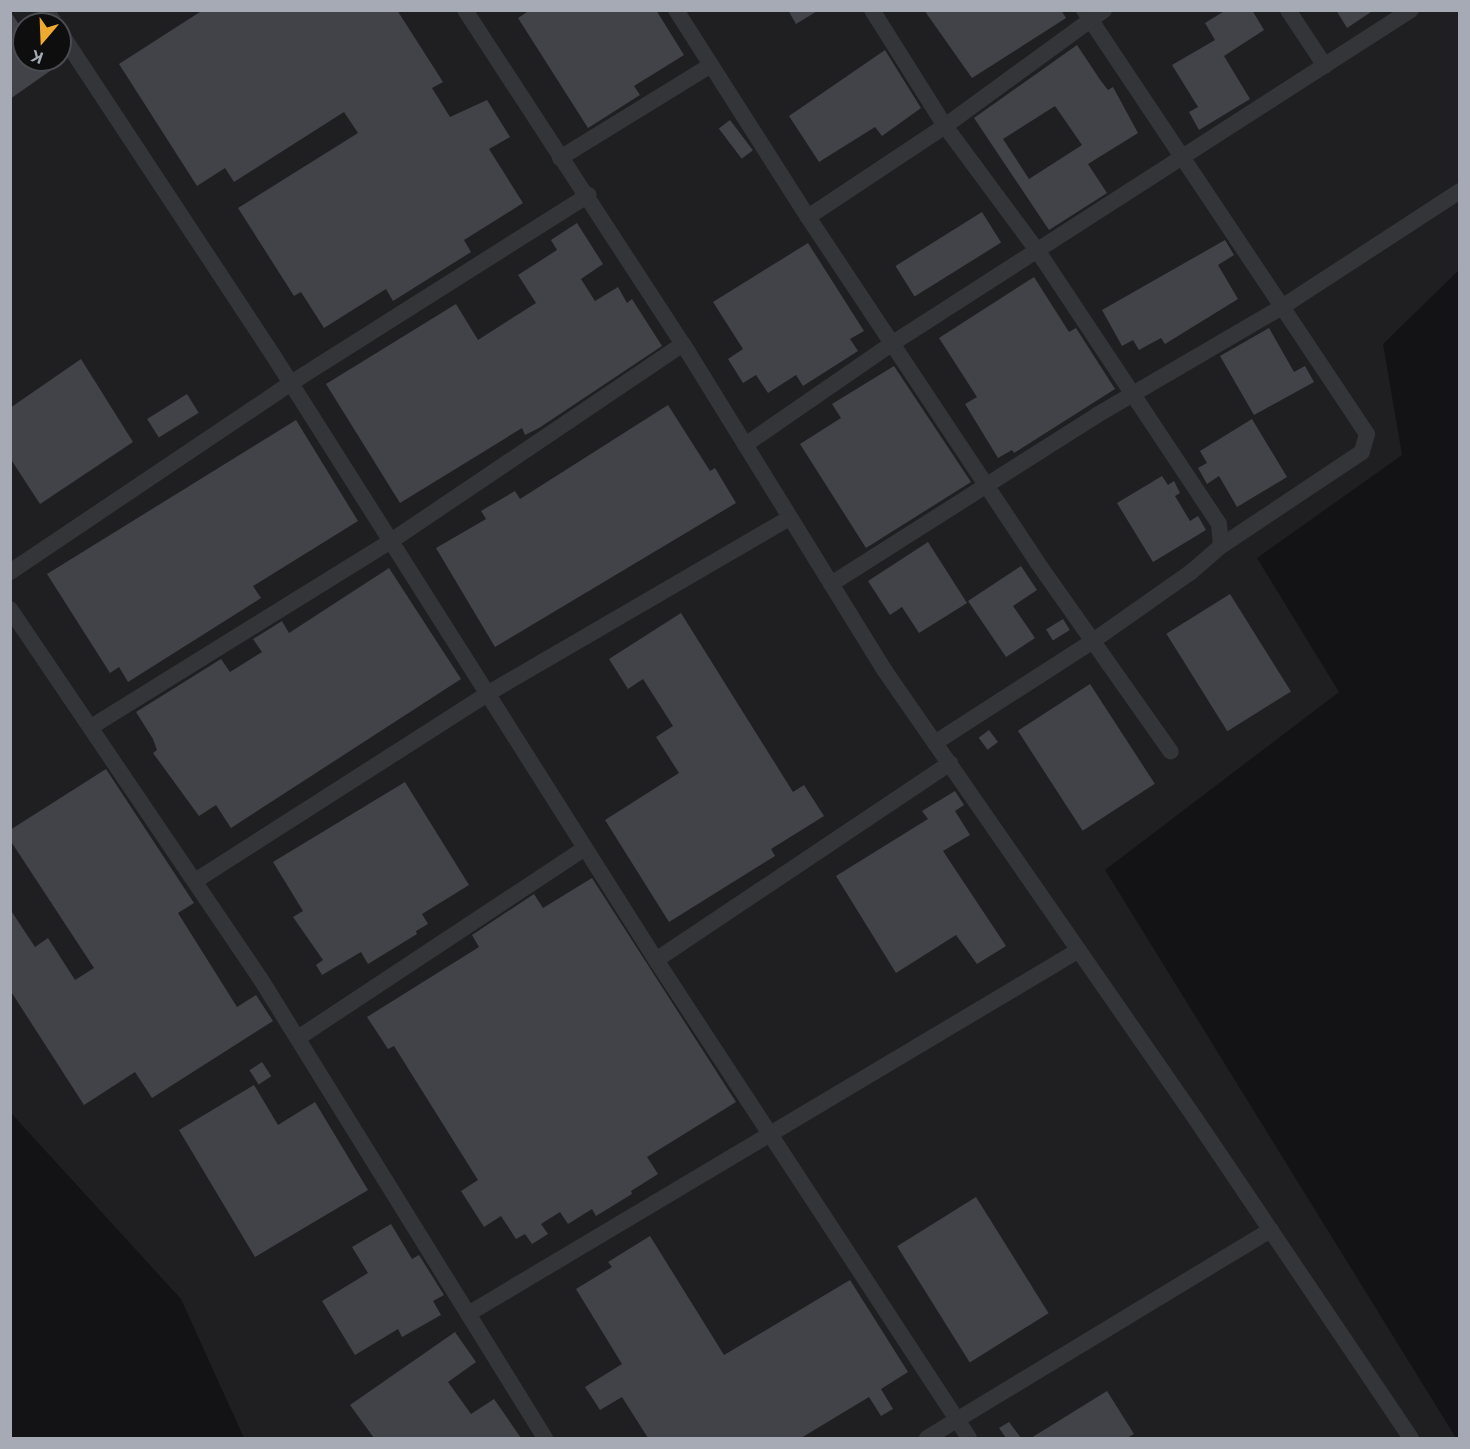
<!DOCTYPE html>
<style>
body{margin:0}
#map{position:relative;width:1470px;height:1449px;overflow:hidden;background:#131315;font-family:Inter,sans-serif}
div>[style]{position:absolute}
.built>*{inset:0;background:#1f1f21}
.building>*{inset:0;background:#424348;transform-origin:0 0}
.minor>*{height:16px;margin:-8px;padding:0 8px;transform-origin:8px;border-radius:8px;background:#343539}
span{translate:-50% -50%;white-space:nowrap;text-align:center;line-height:1.15;-webkit-text-stroke:4.5px #0e0e0f;paint-order:stroke}
.frame{position:absolute;inset:0;border:12px solid #a5aab5;pointer-events:none}
.north{position:absolute;left:12px;top:12px;width:60px;height:60px;box-sizing:border-box;background:#0e0e0f;border:2px solid #4a4c51;border-radius:50%;rotate:199deg;font-size:16px;font-weight:700;line-height:24px;text-align:center;color:#a5aab5}
.north::after{content:'';display:block;margin:auto;width:21px;height:27px;background:#efab30;clip-path:polygon(50% 0,100% 100%,50% 72%,0 100%)}
</style>
<div id="map">
<div class="built">
<i style="clip-path:polygon(evenodd,11px 11px,1459px 11px,1459px 270px,1383px 344px,1402px 455px,1257px 558px,1339px 692px,1105px 870px,1456px 1438px,244px 1438px,181px 1299px,11px 1113px,11px 11px,24px 24px,60px 24px,60px 60px,24px 60px,24px 24px)"></i>
</div>
<div class="building">
<i style="clip-path:polygon(203px 10px,397px 10px,443px 82px,432px 88px,450px 117px,487px 100px,510px 137px,489px 149px,523px 203px,464px 240px,471px 252px,393px 301px,386px 289px,324px 328px,301px 292px,294px 296px,238px 208px,358px 133px,344px 112px,234px 182px,225px 168px,197px 186px,119px 64px)"></i>
<i style="clip-path:polygon(530px 10px,656px 10px,684px 55px,634px 86px,640px 95px,588px 128px,518px 18px)"></i>
<i style="clip-path:polygon(788px 10px,819px 10px,796px 24px)"></i>
<i style="clip-path:polygon(924px 10px,1061px 10px,1066px 18px,972px 78px)"></i>
<i style="clip-path:polygon(1226px 10px,1252px 10px,1264px 30px,1224px 56px,1250px 99px,1199px 130px,1189px 112px,1198px 107px,1172px 65px,1215px 40px,1205px 23px)"></i>
<i style="clip-path:polygon(1336px 10px,1374px 10px,1347px 28px)"></i>
<i style="clip-path:polygon(10px 11px,24px 32px,24px 60px,43px 60px,50px 71px,10px 99px)"></i>
<i style="clip-path:polygon(evenodd,1077px 45px,1101px 81px,1108px 90px,1113px 87px,1138px 133px,1088px 164px,1107px 193px,1049px 230px,974px 118px,1077px 45px,1055px 106px,1082px 145px,1029px 179px,1003px 139px,1055px 106px)"></i>
<i style="clip-path:polygon(885px 50px,921px 108px,882px 136px,875px 127px,819px 162px,789px 116px)"></i>
<i style="left:730px;top:120px;width:38px;height:14px;rotate:53deg"></i>
<i style="left:982px;top:212px;width:36px;height:102px;rotate:58deg"></i>
<i style="clip-path:polygon(577px 223px,603px 264px,581px 279px,595px 301px,618px 287px,627px 303px,632px 299px,662px 346px,539px 428px,525px 435px,522px 428px,400px 503px,326px 384px,456px 304px,478px 340px,536px 303px,518px 275px,557px 250px,551px 240px)"></i>
<i style="clip-path:polygon(1225px 240px,1234px 255px,1218px 265px,1238px 299px,1165px 344px,1161px 338px,1139px 350px,1133px 340px,1122px 346px,1102px 310px)"></i>
<i style="clip-path:polygon(808px 243px,864px 331px,850px 339px,858px 351px,803px 386px,796px 375px,768px 393px,756px 375px,743px 383px,728px 359px,743px 349px,713px 302px)"></i>
<i style="clip-path:polygon(1034px 277px,1069px 332px,1076px 328px,1115px 389px,1014px 453px,1012px 450px,998px 458px,965px 404px,977px 397px,939px 338px)"></i>
<i style="clip-path:polygon(1269px 328px,1294px 372px,1305px 366px,1314px 382px,1254px 415px,1220px 356px)"></i>
<i style="clip-path:polygon(81px 359px,133px 442px,40px 504px,10px 458px,10px 408px)"></i>
<i style="clip-path:polygon(894px 366px,971px 482px,866px 548px,800px 444px,841px 418px,832px 404px)"></i>
<i style="left:187px;top:394px;width:22px;height:47px;rotate:58deg"></i>
<i style="clip-path:polygon(668px 405px,710px 471px,715px 468px,736px 503px,495px 647px,436px 548px,486px 519px,481px 511px,515px 491px,520px 499px)"></i>
<i style="clip-path:polygon(1252px 419px,1287px 477px,1237px 507px,1219px 476px,1207px 484px,1198px 468px,1207px 463px,1200px 451px)"></i>
<i style="clip-path:polygon(296px 420px,358px 521px,253px 586px,261px 598px,128px 682px,119px 667px,110px 673px,47px 574px)"></i>
<i style="clip-path:polygon(1162px 476px,1168px 485px,1174px 481px,1180px 493px,1175px 496px,1190px 521px,1198px 516px,1206px 530px,1153px 562px,1117px 503px)"></i>
<i style="clip-path:polygon(928px 542px,967px 603px,919px 633px,902px 607px,890px 615px,868px 581px)"></i>
<i style="clip-path:polygon(1021px 566px,1037px 590px,1013px 606px,1035px 638px,1006px 657px,968px 601px)"></i>
<i style="clip-path:polygon(389px 568px,461px 679px,231px 828px,216px 805px,199px 816px,153px 753px,157px 750px,153px 739px,136px 712px,221px 659px,230px 672px,262px 652px,253px 639px,282px 621px,289px 633px)"></i>
<i style="left:1230px;top:594px;width:115px;height:75px;rotate:58deg"></i>
<i style="clip-path:polygon(681px 613px,793px 792px,804px 785px,824px 816px,771px 849px,775px 856px,669px 922px,605px 820px,679px 773px,656px 737px,673px 726px,643px 679px,628px 689px,609px 659px)"></i>
<i style="left:1063px;top:619px;width:13px;height:20px;rotate:58deg"></i>
<i style="left:1090px;top:684px;width:119px;height:86px;rotate:57deg"></i>
<i style="left:989px;top:730px;width:15px;height:13px;rotate:53deg"></i>
<i style="clip-path:polygon(106px 769px,194px 903px,178px 913px,237px 1007px,256px 995px,273px 1021px,152px 1098px,135px 1072px,84px 1105px,10px 990px,10px 909px,35px 947px,48px 938px,75px 980px,94px 968px,10px 840px,10px 830px)"></i>
<i style="clip-path:polygon(405px 782px,469px 885px,422px 914px,428px 924px,416px 931px,417px 934px,368px 964px,361px 952px,322px 975px,316px 965px,323px 960px,293px 917px,303px 911px,273px 862px)"></i>
<i style="clip-path:polygon(955px 791px,964px 805px,955px 811px,970px 835px,943px 851px,1006px 946px,977px 964px,956px 935px,896px 973px,836px 876px,928px 819px,922px 811px)"></i>
<i style="clip-path:polygon(592px 878px,736px 1102px,647px 1157px,658px 1174px,631px 1191px,632px 1194px,596px 1216px,592px 1209px,568px 1224px,560px 1212px,541px 1224px,548px 1234px,532px 1244px,525px 1234px,516px 1239px,501px 1216px,484px 1227px,461px 1191px,478px 1180px,394px 1046px,388px 1049px,367px 1017px,479px 947px,472px 935px,534px 894px,543px 908px)"></i>
<i style="left:262px;top:1062px;width:17px;height:15px;rotate:57deg"></i>
<i style="clip-path:polygon(254px 1085px,278px 1125px,315px 1102px,368px 1190px,255px 1257px,179px 1130px)"></i>
<i style="left:976px;top:1197px;width:137px;height:93px;rotate:58deg"></i>
<i style="clip-path:polygon(391px 1224px,412px 1259px,419px 1255px,444px 1295px,433px 1301px,441px 1315px,402px 1337px,398px 1329px,355px 1355px,322px 1301px,368px 1273px,352px 1247px)"></i>
<i style="clip-path:polygon(650px 1236px,724px 1355px,850px 1280px,908px 1372px,881px 1389px,893px 1409px,881px 1416px,869px 1397px,801px 1438px,648px 1438px,622px 1397px,600px 1410px,585px 1387px,622px 1364px,576px 1289px,612px 1267px,608px 1262px)"></i>
<i style="clip-path:polygon(455px 1332px,476px 1362px,448px 1382px,471px 1414px,494px 1399px,521px 1438px,374px 1438px,350px 1405px)"></i>
<i style="clip-path:polygon(1107px 1391px,1134px 1434px,1127px 1438px,1031px 1438px)"></i>
<i style="clip-path:polygon(1009px 1422px,1021px 1438px,1006px 1438px,999px 1428px)"></i>
</div>
<div class="minor">
<i style="left:46px;top:10px;width:17px;rotate:57deg"></i>
<i style="left:465px;top:10px;width:399px;rotate:56.9deg"></i>
<i style="left:683px;top:344px;width:384px;rotate:58.3deg"></i>
<i style="left:885px;top:671px;width:544px;rotate:55.26deg"></i>
<i style="left:1195px;top:1118px;width:386px;rotate:56deg"></i>
<i style="left:676px;top:10px;width:246px;rotate:57.5deg"></i>
<i style="left:808px;top:217px;width:414px;rotate:56.4deg"></i>
<i style="left:1037px;top:562px;width:232px;rotate:54.8deg"></i>
<i style="left:872px;top:10px;width:137px;rotate:57.8deg"></i>
<i style="left:945px;top:126px;width:158px;rotate:53.5deg"></i>
<i style="left:1039px;top:253px;width:325px;rotate:56.4deg"></i>
<i style="left:1219px;top:524px;width:22px;rotate:85deg"></i>
<i style="left:1221px;top:546px;width:40px;rotate:139deg"></i>
<i style="left:1191px;top:572px;width:120px;rotate:144.9deg"></i>
<i style="left:1093px;top:641px;width:188px;rotate:147.2deg"></i>
<i style="left:1084px;top:10px;width:510px;rotate:56.28deg"></i>
<i style="left:1367px;top:434px;width:19px;rotate:106deg"></i>
<i style="left:1362px;top:452px;width:169px;rotate:146.3deg"></i>
<i style="left:1288px;top:10px;width:67px;rotate:56.5deg"></i>
<i style="left:60px;top:32px;width:387px;rotate:56.6deg"></i>
<i style="left:273px;top:355px;width:716px;rotate:57.66deg"></i>
<i style="left:656px;top:960px;width:571px;rotate:56.78deg"></i>
<i style="left:560px;top:158px;width:177px;rotate:-31.6deg"></i>
<i style="left:808px;top:217px;width:164px;rotate:-33.6deg"></i>
<i style="left:945px;top:126px;width:197px;rotate:-36.1deg"></i>
<i style="left:745px;top:445px;width:180px;rotate:-34.6deg"></i>
<i style="left:893px;top:343px;width:616px;rotate:-32.74deg"></i>
<i style="left:10px;top:572px;width:339px;rotate:-33.9deg"></i>
<i style="left:291px;top:383px;width:352px;rotate:-32.3deg"></i>
<i style="left:831px;top:584px;width:315px;rotate:-32.4deg"></i>
<i style="left:1097px;top:415px;width:214px;rotate:-30.3deg"></i>
<i style="left:1282px;top:307px;width:212px;rotate:-33.1deg"></i>
<i style="left:10px;top:609px;width:446px;rotate:55.9deg"></i>
<i style="left:260px;top:978px;width:541px;rotate:58.22deg"></i>
<i style="left:91px;top:727px;width:353px;rotate:-31.8deg"></i>
<i style="left:391px;top:541px;width:352px;rotate:-34deg"></i>
<i style="left:195px;top:881px;width:347px;rotate:-32.6deg"></i>
<i style="left:487px;top:694px;width:350px;rotate:-30.2deg"></i>
<i style="left:656px;top:960px;width:354px;rotate:-33.8deg"></i>
<i style="left:298px;top:1038px;width:344px;rotate:-33.5deg"></i>
<i style="left:468px;top:1314px;width:711px;rotate:-30.78deg"></i>
<i style="left:927px;top:1438px;width:402px;rotate:-31.2deg"></i>
</div>
<div class="frame"></div>
<div class="north">K</div>
</div>
